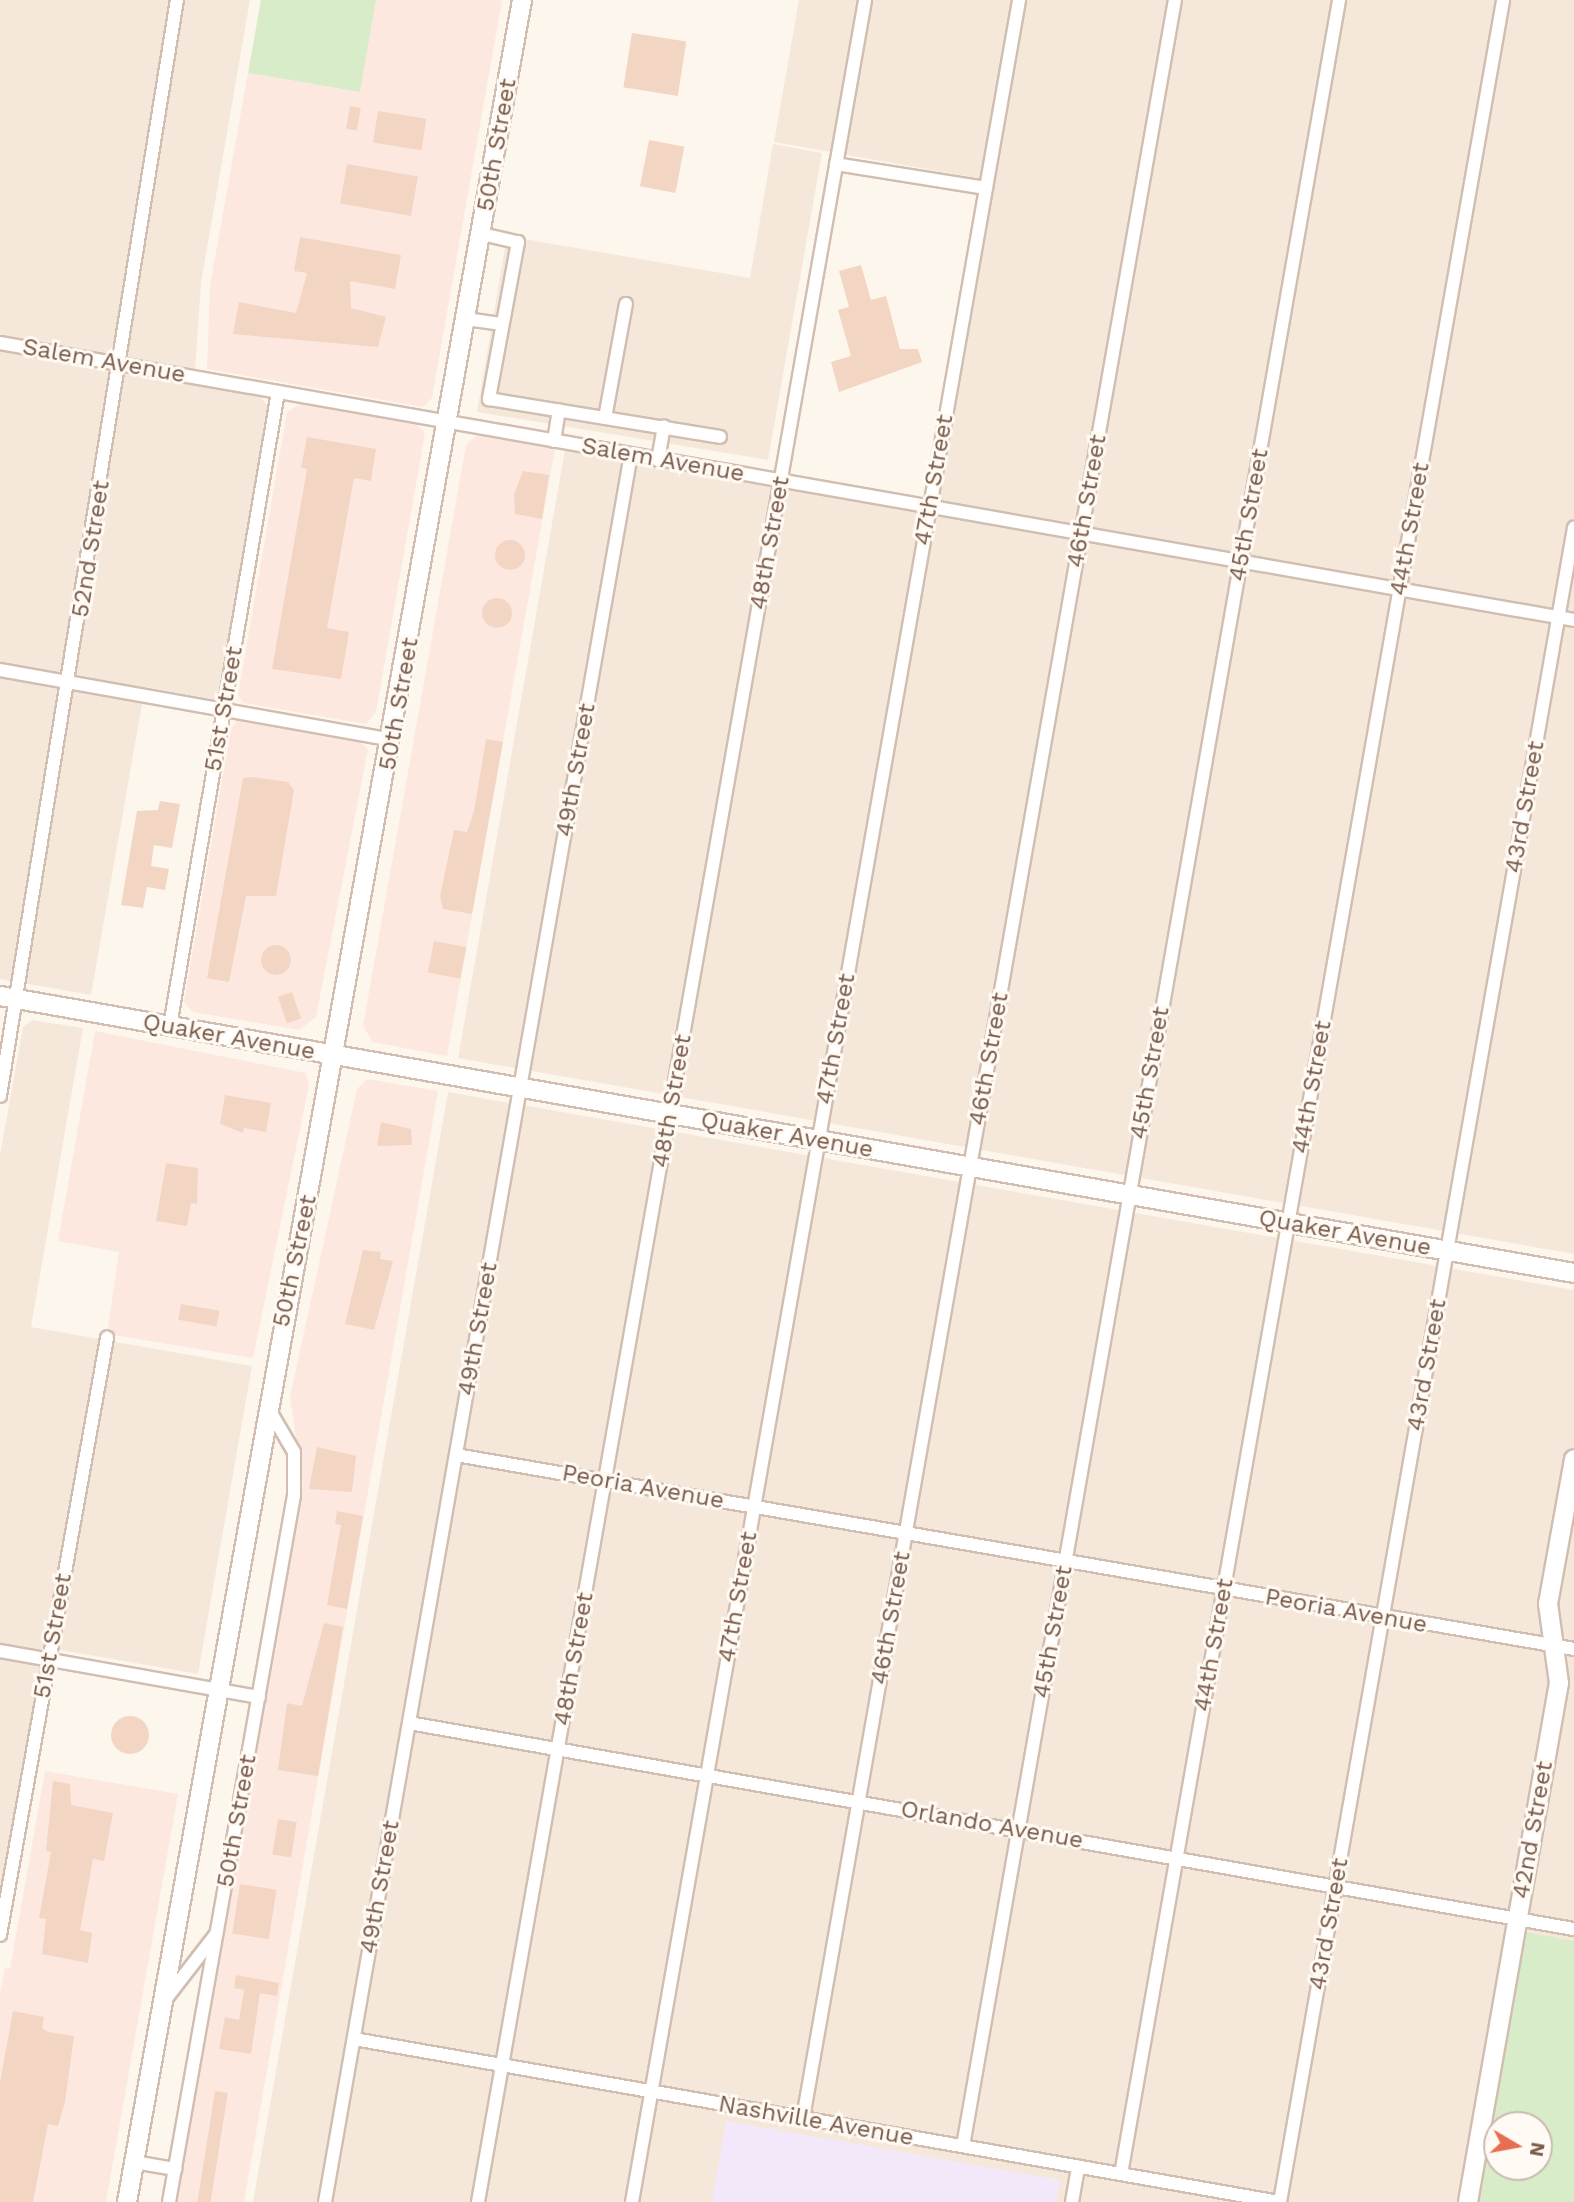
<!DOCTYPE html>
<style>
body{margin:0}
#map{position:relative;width:1574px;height:2202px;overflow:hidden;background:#fdf6ec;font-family:"Work Sans",sans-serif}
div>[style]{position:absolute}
.residential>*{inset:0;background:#f5e8da}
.commercial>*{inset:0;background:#fde8e0}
.education>*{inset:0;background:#f3e8fa}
.green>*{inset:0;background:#d8ecc9}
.building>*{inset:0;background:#f3d5c3;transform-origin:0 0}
.round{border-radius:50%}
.roads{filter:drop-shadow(2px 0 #d1beb0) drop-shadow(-2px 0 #d1beb0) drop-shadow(0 2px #d1beb0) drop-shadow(0 -2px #d1beb0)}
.street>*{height:12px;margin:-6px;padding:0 6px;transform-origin:6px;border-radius:6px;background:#fff}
.secondary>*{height:18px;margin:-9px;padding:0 9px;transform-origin:9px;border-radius:9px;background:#fff}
span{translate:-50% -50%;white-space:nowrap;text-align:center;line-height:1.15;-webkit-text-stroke:6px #fffaf3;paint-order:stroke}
.street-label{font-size:24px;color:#7a5c4d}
.north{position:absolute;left:1483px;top:2111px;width:70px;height:70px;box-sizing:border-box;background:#fffaf3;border:2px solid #cabbb1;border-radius:50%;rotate:100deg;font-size:19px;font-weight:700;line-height:28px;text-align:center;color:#7a5c4d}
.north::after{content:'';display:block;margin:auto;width:24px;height:32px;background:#e76f51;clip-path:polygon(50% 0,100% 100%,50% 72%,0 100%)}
</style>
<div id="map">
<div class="residential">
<i style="clip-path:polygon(0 0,250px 0,201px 283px,194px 385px,261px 397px,270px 409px,218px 700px,145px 687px,91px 995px,0 979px)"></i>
<i style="clip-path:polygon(799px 0,1574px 0,1574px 1254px,458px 1058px,565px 450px,936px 515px,994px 181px,774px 142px)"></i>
<i style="clip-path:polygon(773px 144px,822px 153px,768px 460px,477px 412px,507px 236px,750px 278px)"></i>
<i style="clip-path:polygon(32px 1020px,83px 1028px,31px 1327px,252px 1366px,198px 1674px,44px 1647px,0 1895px,0 1155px,23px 1027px)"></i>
<i style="clip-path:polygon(evenodd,448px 1092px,1574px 1290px,1574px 2202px,253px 2202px,448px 1092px,1497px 2125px,1539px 2125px,1539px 2167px,1497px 2167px,1497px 2125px)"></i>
</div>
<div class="commercial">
<i style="clip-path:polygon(376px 0,502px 0,432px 398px,423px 407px,207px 369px,210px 286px,248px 73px,359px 92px)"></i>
<i style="clip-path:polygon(300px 404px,417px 425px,425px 433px,376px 712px,366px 724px,244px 703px,238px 695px,287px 412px)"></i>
<i style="clip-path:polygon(477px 435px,555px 449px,447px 1056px,373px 1042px,363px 1026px,466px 445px)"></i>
<i style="clip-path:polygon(237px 721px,359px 741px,368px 749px,316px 1017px,299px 1030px,193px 1012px,184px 1002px,231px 729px)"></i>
<i style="clip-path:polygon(95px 1031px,306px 1073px,309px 1085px,253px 1358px,107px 1334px,119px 1252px,58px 1241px)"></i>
<i style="clip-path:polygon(367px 1079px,438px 1091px,244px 2202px,176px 2202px,303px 1485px,290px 1397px,357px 1089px)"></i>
<i style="clip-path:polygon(45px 1771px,178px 1794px,106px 2202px,0 2202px,0 1995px,5px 1968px,10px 1969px)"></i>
</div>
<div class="education">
<i style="clip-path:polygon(726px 2121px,1060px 2180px,1056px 2202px,712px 2202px)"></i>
</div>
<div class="green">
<i style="clip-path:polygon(261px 0,376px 0,360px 92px,248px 73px)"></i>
<i style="clip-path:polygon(evenodd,1525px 1932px,1574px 1941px,1574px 2202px,1478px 2202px,1525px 1932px,1497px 2125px,1539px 2125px,1539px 2167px,1497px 2167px,1497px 2125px)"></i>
</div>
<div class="building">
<i style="left:632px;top:33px;width:55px;height:55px;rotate:9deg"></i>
<i style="left:350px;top:106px;width:11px;height:23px;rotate:10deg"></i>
<i style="left:378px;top:111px;width:49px;height:32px;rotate:9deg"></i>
<i style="left:649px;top:140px;width:36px;height:47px;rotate:11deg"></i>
<i style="left:347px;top:164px;width:72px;height:40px;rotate:10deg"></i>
<i style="clip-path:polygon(300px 237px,401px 255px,395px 289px,350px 281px,351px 308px,386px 317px,378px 347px,233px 334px,239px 302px,296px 313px,307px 273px,294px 271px)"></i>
<i style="clip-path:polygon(861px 265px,871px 300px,886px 296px,900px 349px,918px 349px,922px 362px,839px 392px,831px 362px,851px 356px,838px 310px,849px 307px,839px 271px)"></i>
<i style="clip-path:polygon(307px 437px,376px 449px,371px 481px,354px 478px,327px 628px,349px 632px,341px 679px,272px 669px,307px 469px,301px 468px)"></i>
<i style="clip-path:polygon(523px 471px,549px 475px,542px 519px,515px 514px,514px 494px)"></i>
<i class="round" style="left:495px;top:540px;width:30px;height:30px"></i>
<i class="round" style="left:482px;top:598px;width:30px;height:30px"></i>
<i style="clip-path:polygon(486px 739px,503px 742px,472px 914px,443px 909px,440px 896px,454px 830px,467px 832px,474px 811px)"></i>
<i style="clip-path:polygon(253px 777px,288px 782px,294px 790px,276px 896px,246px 896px,229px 982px,207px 978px,243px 778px)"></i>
<i style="clip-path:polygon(160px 801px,180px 804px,172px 848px,154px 845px,151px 866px,169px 869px,165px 890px,147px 887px,143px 908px,121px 905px,137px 811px,158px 810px)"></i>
<i style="left:434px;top:941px;width:33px;height:32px;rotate:11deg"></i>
<i class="round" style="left:261px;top:945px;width:30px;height:30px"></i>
<i style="left:292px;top:992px;width:28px;height:15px;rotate:71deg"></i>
<i style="clip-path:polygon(225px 1095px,271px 1103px,266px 1132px,244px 1128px,243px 1133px,220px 1124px)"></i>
<i style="clip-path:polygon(381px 1122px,411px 1129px,412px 1145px,377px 1146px)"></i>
<i style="clip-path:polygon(166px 1163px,198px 1168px,197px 1204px,191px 1203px,187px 1226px,156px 1221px)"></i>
<i style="clip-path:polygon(363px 1250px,381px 1252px,380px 1259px,393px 1261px,374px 1330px,345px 1324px)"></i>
<i style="left:181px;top:1304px;width:39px;height:16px;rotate:10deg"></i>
<i style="clip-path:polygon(317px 1447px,356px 1456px,352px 1492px,309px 1489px)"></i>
<i style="clip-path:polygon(337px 1511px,363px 1516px,347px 1609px,327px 1605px,341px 1525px,335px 1524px)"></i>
<i style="clip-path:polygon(324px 1623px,343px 1627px,318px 1776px,278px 1770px,287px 1703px,302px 1706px)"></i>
<i class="round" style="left:111px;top:1716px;width:38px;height:38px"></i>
<i style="clip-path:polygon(53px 1781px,70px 1784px,71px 1805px,113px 1813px,104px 1861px,93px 1859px,80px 1930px,92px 1933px,88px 1963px,42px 1954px,46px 1919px,39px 1918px,51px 1852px,46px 1851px)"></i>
<i style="left:278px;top:1819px;width:19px;height:36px;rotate:9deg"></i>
<i style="left:240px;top:1884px;width:37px;height:50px;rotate:9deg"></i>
<i style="clip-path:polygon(236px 1975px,279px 1983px,277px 1996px,260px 1993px,251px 2054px,219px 2049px,225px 2017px,239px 2020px,244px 1990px,234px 1988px)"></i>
<i style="clip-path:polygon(13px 2011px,44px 2017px,42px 2028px,48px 2032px,74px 2036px,65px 2102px,58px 2126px,48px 2124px,33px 2202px,0 2202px,0 2082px)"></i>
<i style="left:215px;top:2091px;width:13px;height:113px;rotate:9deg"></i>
</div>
<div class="roads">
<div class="street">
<i style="left:836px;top:164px;width:152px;rotate:9.1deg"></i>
<i style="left:482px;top:234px;width:37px;rotate:13deg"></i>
<i style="left:518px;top:242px;width:160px;rotate:100.5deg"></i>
<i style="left:489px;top:399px;width:234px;rotate:9.3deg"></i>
<i style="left:466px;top:319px;width:35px;rotate:8deg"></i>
<i style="left:0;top:343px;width:1598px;rotate:9.98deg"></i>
<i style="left:605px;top:418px;width:116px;rotate:-79.6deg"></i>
<i style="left:554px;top:441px;width:31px;rotate:-81deg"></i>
<i style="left:658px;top:460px;width:34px;rotate:-80deg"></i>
<i style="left:0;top:670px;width:398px;rotate:10.1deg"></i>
<i style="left:170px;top:1026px;width:643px;rotate:-80.33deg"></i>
<i style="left:0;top:1096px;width:1110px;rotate:-80.83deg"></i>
<i style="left:456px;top:1455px;width:1135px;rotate:9.84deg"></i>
<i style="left:0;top:1651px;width:263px;rotate:10.1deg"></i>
<i style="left:409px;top:1723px;width:1183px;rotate:10.03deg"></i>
<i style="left:0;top:1935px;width:607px;rotate:-79.84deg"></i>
<i style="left:165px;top:2000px;width:83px;rotate:-52.3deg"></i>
<i style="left:354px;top:2039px;width:939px;rotate:9.99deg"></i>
<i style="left:803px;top:2118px;width:2150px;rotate:-80.04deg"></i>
<i style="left:963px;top:2146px;width:2179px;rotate:-80.06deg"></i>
<i style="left:134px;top:2162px;width:42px;rotate:9.7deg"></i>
<i style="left:1121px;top:2174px;width:2207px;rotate:-80.03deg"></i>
<i style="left:169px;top:2202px;width:718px;rotate:-79.97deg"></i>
<i style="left:294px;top:1495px;width:43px;rotate:-90deg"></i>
<i style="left:294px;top:1452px;width:53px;rotate:-120.4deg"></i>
<i style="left:325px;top:2202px;width:1774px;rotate:-80.07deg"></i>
<i style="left:478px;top:2202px;width:2236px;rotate:-80.03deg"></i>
<i style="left:632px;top:2202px;width:2236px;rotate:-80.03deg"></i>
<i style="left:1072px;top:2202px;width:36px;rotate:-80deg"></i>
<i style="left:1280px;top:2202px;width:1700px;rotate:-80.04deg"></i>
</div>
<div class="secondary">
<i style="left:0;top:996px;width:1598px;rotate:9.98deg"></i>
<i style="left:127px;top:2202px;width:2237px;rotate:-79.83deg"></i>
<i style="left:1468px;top:2202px;width:527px;rotate:-80.06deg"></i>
<i style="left:1559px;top:1683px;width:80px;rotate:-97.9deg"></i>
<i style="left:1548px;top:1604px;width:147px;rotate:-79.8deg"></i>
</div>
</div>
<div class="street-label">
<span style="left:497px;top:145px;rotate:-80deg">50th Street</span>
<span style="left:104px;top:361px;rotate:10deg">Salem Avenue</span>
<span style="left:663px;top:460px;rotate:10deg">Salem Avenue</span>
<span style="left:934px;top:480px;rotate:-80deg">47th Street</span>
<span style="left:1087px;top:501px;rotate:-80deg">46th Street</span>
<span style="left:1249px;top:515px;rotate:-80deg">45th Street</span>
<span style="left:1410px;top:529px;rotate:-80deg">44th Street</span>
<span style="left:770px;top:543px;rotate:-80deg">48th Street</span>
<span style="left:91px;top:549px;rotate:-81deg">52nd Street</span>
<span style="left:399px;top:704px;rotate:-80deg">50th Street</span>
<span style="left:224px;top:709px;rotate:-80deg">51st Street</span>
<span style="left:576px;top:770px;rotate:-80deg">49th Street</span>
<span style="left:1525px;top:807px;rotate:-80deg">43rd Street</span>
<span style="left:229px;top:1037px;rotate:10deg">Quaker Avenue</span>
<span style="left:836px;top:1039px;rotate:-80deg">47th Street</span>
<span style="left:989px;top:1059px;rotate:-80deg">46th Street</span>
<span style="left:1150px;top:1073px;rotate:-80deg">45th Street</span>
<span style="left:1312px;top:1087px;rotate:-80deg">44th Street</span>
<span style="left:672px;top:1101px;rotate:-80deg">48th Street</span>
<span style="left:787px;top:1135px;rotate:10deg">Quaker Avenue</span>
<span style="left:1345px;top:1233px;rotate:10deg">Quaker Avenue</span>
<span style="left:295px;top:1261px;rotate:-78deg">50th Street</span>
<span style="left:478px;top:1329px;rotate:-80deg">49th Street</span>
<span style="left:1427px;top:1365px;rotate:-80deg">43rd Street</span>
<span style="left:643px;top:1487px;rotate:10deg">Peoria Avenue</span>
<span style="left:738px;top:1597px;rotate:-80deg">47th Street</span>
<span style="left:1346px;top:1611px;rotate:10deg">Peoria Avenue</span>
<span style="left:891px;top:1618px;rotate:-80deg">46th Street</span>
<span style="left:1053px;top:1632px;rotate:-80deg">45th Street</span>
<span style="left:53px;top:1636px;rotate:-80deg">51st Street</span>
<span style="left:1214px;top:1645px;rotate:-80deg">44th Street</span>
<span style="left:574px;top:1659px;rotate:-80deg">48th Street</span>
<span style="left:237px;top:1821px;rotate:-80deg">50th Street</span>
<span style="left:992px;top:1825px;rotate:10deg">Orlando Avenue</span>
<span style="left:1533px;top:1830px;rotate:-80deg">42nd Street</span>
<span style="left:380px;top:1887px;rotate:-80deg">49th Street</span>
<span style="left:1329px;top:1924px;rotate:-80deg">43rd Street</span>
<span style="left:816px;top:2121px;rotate:10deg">Nashville Avenue</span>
</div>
<div class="north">N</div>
</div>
